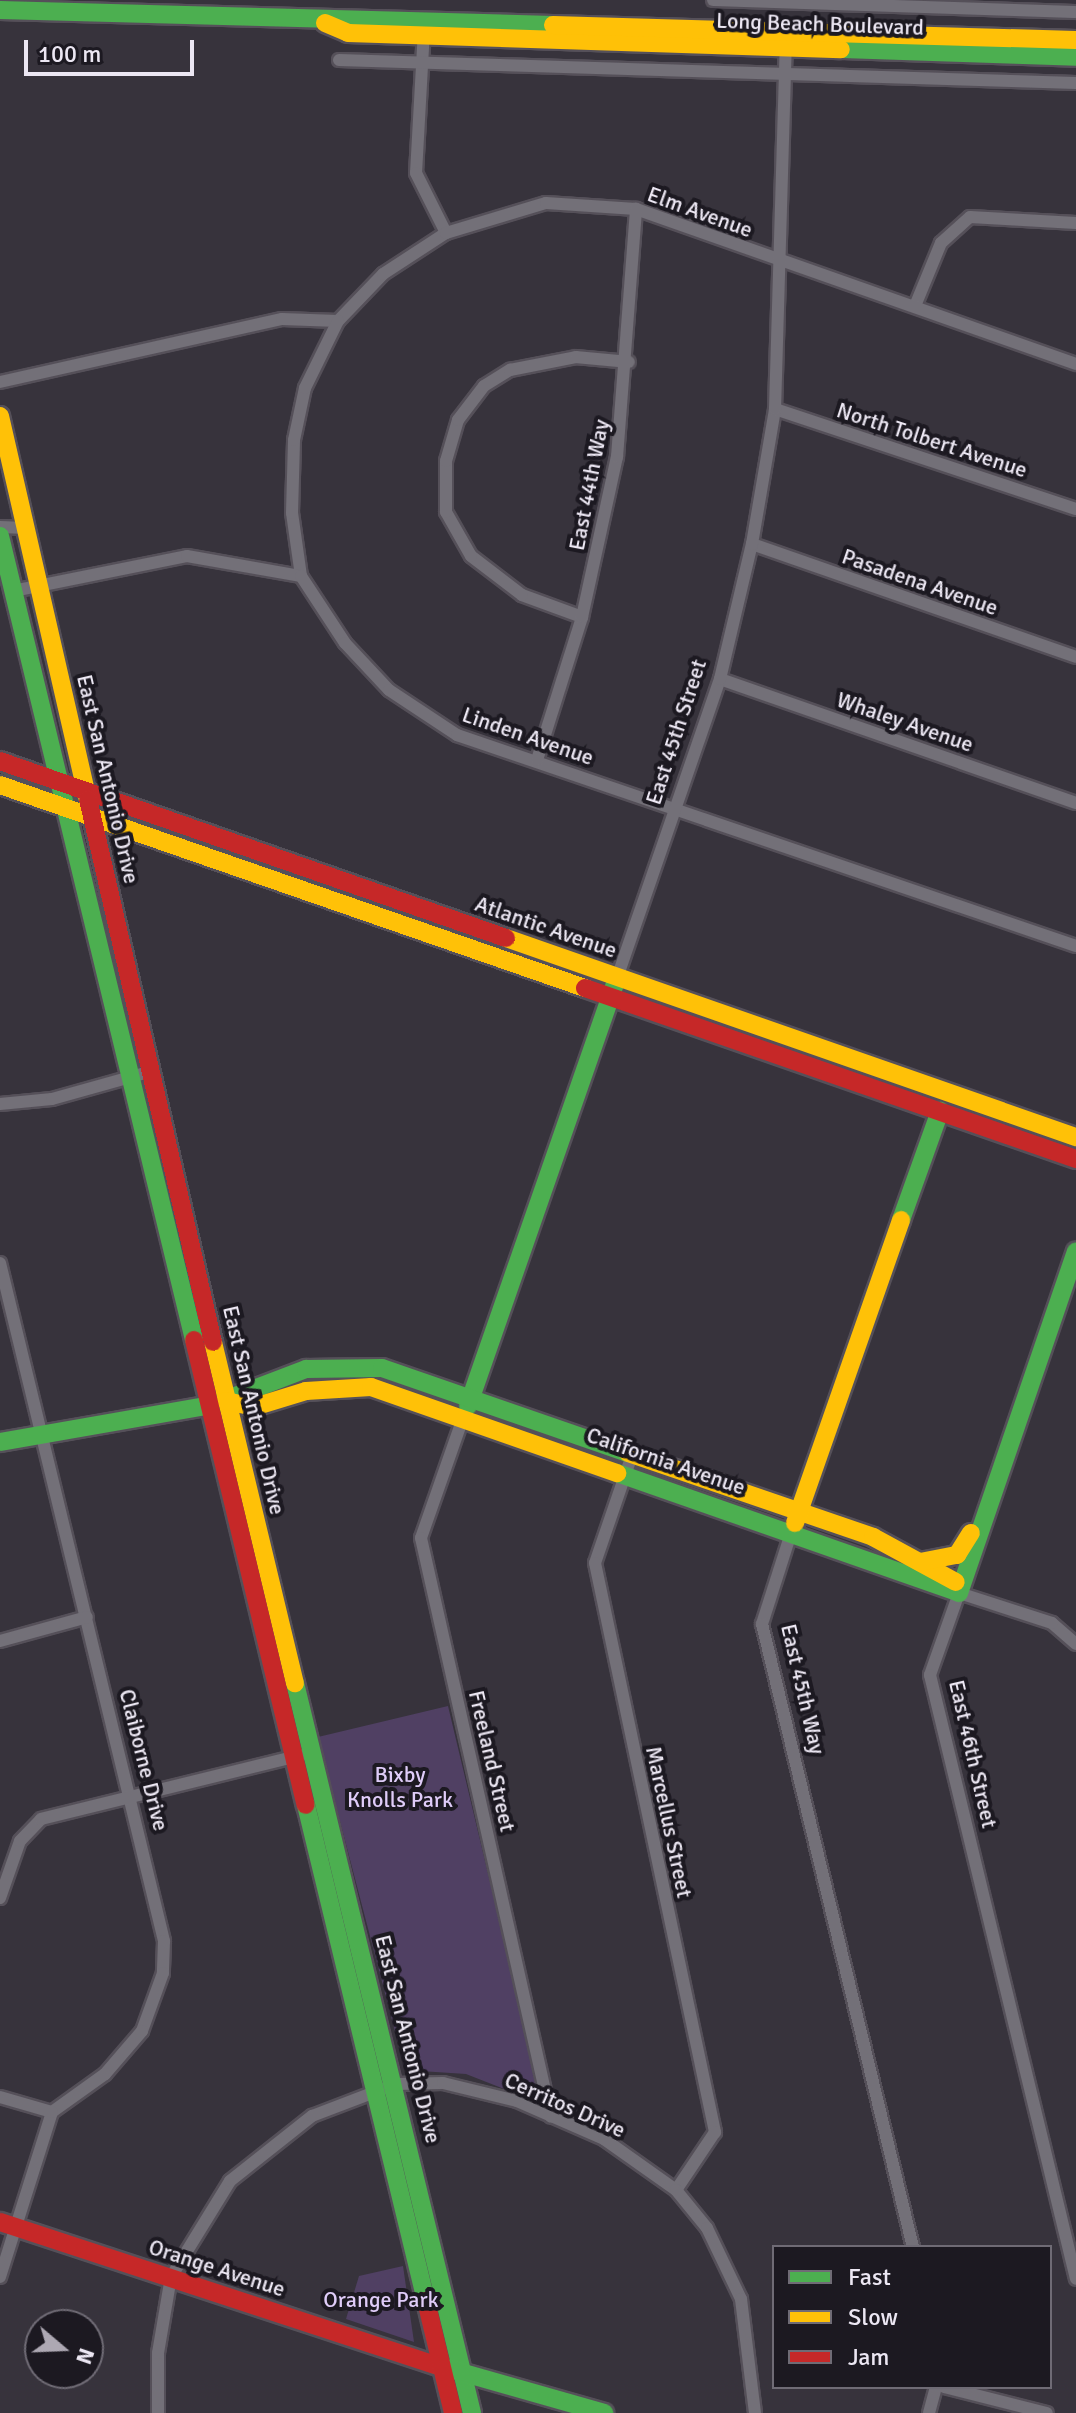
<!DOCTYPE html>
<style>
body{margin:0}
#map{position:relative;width:1076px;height:2413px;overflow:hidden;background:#37333c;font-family:Signika,sans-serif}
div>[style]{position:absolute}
.green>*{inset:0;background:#504063}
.roads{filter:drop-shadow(2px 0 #555059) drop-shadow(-2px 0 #555059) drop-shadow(0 2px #555059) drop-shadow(0 -2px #555059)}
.street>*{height:12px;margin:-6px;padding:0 6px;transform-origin:6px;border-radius:6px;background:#737078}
.fast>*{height:18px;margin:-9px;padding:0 9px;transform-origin:9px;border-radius:9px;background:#4caf50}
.slow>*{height:18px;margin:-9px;padding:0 9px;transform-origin:9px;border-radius:9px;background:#ffc107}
.jam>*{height:18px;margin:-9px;padding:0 9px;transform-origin:9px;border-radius:9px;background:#c62828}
span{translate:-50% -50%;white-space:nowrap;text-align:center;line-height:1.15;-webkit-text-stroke:8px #1c1921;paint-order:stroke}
.street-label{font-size:22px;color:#ece7f3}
.park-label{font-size:22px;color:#dfccf8}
.legend{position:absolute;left:772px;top:2245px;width:280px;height:144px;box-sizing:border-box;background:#1c1921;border:2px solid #6f6b75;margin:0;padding:10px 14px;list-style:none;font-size:24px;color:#ece7f3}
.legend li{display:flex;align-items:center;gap:16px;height:40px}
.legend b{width:40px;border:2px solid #6f6b75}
.north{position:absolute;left:24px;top:2309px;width:80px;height:80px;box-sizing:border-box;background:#1c1921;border:2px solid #6f6b75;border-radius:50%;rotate:109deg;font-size:22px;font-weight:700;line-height:32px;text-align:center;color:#ece7f3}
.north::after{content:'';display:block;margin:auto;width:28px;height:36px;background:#ada8b3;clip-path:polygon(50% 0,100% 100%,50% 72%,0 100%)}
.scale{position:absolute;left:24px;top:40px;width:170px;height:36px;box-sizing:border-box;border:4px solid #ece7f3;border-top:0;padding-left:10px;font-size:24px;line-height:28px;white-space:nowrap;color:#ece7f3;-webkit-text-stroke:6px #1c1921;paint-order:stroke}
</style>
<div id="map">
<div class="green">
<i style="clip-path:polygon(448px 1706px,543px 2104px,466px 2074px,405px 2070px,318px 1737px)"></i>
<i style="clip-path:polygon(403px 2266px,414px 2342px,346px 2319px,359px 2276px)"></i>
</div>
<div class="roads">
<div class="street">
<i style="left:713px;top:0;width:363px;rotate:1.9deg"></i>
<i style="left:424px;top:30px;width:143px;rotate:93.2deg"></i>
<i style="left:416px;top:173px;width:67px;rotate:63.4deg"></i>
<i style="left:339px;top:60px;width:737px;rotate:1.79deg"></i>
<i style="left:915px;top:306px;width:68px;rotate:-67.6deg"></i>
<i style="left:941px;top:243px;width:39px;rotate:-42deg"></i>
<i style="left:970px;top:217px;width:106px;rotate:3.2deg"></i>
<i style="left:0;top:382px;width:289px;rotate:-12.6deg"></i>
<i style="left:282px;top:319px;width:56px;rotate:2deg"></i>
<i style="left:338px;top:321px;width:65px;rotate:-46.2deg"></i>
<i style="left:383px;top:274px;width:75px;rotate:-33.1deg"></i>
<i style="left:446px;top:233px;width:104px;rotate:-16.7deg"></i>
<i style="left:546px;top:203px;width:90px;rotate:3.8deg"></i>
<i style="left:636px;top:209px;width:467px;rotate:19.4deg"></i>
<i style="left:775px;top:409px;width:317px;rotate:18.4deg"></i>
<i style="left:0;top:527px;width:26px;rotate:2deg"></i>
<i style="left:752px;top:544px;width:343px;rotate:19.2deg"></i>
<i style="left:301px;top:576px;width:64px;rotate:-98.1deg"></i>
<i style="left:292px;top:513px;width:73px;rotate:-88.4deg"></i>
<i style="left:294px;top:440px;width:53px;rotate:-78.1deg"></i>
<i style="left:305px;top:388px;width:75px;rotate:-63.8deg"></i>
<i style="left:13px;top:591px;width:177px;rotate:-11.4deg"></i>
<i style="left:187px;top:556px;width:116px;rotate:10deg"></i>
<i style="left:301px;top:576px;width:80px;rotate:56.7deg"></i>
<i style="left:345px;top:643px;width:64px;rotate:46.9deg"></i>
<i style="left:389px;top:690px;width:82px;rotate:33.5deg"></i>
<i style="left:457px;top:735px;width:654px;rotate:18.82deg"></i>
<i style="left:582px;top:617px;width:64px;rotate:-159.9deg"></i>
<i style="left:522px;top:595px;width:64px;rotate:-142.6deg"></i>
<i style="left:471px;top:556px;width:51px;rotate:-119.6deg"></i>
<i style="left:446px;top:512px;width:51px;rotate:-90deg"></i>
<i style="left:446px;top:461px;width:43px;rotate:-73.7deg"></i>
<i style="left:458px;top:420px;width:43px;rotate:-52.6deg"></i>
<i style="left:484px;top:386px;width:31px;rotate:-32deg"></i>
<i style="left:510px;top:370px;width:67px;rotate:-11.1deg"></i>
<i style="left:576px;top:357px;width:53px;rotate:5.4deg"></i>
<i style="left:720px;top:679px;width:377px;rotate:19.2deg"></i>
<i style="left:537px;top:760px;width:150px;rotate:-72.5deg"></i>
<i style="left:582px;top:617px;width:164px;rotate:-77.7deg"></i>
<i style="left:617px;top:457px;width:249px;rotate:-85.6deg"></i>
<i style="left:617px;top:978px;width:316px;rotate:-71deg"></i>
<i style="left:720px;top:679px;width:139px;rotate:-76.7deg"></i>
<i style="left:752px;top:544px;width:137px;rotate:-80.3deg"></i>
<i style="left:775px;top:409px;width:367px;rotate:-88.3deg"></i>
<i style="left:0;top:1104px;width:52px;rotate:-5.5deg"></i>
<i style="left:52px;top:1099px;width:104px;rotate:-15.6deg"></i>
<i style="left:0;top:1263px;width:698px;rotate:76.4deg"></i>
<i style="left:164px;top:1941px;width:32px;rotate:92deg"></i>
<i style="left:163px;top:1973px;width:62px;rotate:109.9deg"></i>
<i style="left:142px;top:2031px;width:57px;rotate:130.7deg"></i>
<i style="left:105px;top:2074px;width:65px;rotate:144.4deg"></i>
<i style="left:52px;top:2112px;width:173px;rotate:107.5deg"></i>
<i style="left:463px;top:1418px;width:127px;rotate:109.3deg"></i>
<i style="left:421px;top:1538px;width:593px;rotate:77.35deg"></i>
<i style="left:632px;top:1455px;width:114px;rotate:108.9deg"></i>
<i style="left:595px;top:1563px;width:582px;rotate:78.09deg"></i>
<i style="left:715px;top:2132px;width:70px;rotate:123.9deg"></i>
<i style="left:792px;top:1530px;width:99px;rotate:107.7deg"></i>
<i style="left:762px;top:1624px;width:641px;rotate:76.38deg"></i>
<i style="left:0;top:1641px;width:90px;rotate:-15.4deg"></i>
<i style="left:1076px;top:1644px;width:32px;rotate:-139deg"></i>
<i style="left:1052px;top:1623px;width:98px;rotate:-162.1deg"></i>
<i style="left:959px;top:1593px;width:87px;rotate:109.5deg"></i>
<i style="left:930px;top:1675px;width:621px;rotate:76.41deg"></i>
<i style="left:0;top:1898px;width:60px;rotate:-70.7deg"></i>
<i style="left:20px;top:1841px;width:30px;rotate:-46deg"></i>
<i style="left:41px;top:1819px;width:268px;rotate:-13.8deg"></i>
<i style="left:0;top:2097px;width:54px;rotate:16.1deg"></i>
<i style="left:944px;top:2387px;width:106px;rotate:14.2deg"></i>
<i style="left:158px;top:2413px;width:60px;rotate:-90deg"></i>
<i style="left:158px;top:2353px;width:77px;rotate:-80.3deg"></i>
<i style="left:171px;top:2277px;width:113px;rotate:-58.4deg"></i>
<i style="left:230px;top:2181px;width:105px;rotate:-38.4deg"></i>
<i style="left:312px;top:2116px;width:90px;rotate:-20.9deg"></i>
<i style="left:396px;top:2084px;width:47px;rotate:-1.2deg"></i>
<i style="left:443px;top:2083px;width:76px;rotate:13.7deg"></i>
<i style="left:517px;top:2101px;width:95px;rotate:23.6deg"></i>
<i style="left:604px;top:2139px;width:88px;rotate:35.3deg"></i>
<i style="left:676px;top:2190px;width:49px;rotate:50.8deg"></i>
<i style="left:707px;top:2228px;width:79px;rotate:64.4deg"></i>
<i style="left:741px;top:2299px;width:115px;rotate:83deg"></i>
<i style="left:929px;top:2413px;width:27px;rotate:-75deg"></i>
</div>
<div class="fast">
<i style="left:0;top:10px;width:553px;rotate:1.55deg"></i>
<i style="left:841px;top:49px;width:235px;rotate:1.9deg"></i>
<i style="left:0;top:536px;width:827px;rotate:76.43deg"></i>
<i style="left:901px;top:1220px;width:116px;rotate:-70.3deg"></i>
<i style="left:468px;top:1406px;width:446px;rotate:-70.8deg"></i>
<i style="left:0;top:1442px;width:215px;rotate:-9.9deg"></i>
<i style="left:212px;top:1405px;width:101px;rotate:-21deg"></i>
<i style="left:306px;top:1369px;width:76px;rotate:-0.8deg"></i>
<i style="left:382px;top:1368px;width:260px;rotate:19.1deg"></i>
<i style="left:617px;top:1473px;width:362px;rotate:19.3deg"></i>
<i style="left:959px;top:1593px;width:361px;rotate:-71.1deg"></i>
<i style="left:295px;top:1683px;width:751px;rotate:76.37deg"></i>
<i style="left:306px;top:1805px;width:510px;rotate:76.4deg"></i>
<i style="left:436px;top:2365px;width:175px;rotate:15.9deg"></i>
</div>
<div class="slow">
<i style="left:325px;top:23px;width:25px;rotate:23deg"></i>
<i style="left:348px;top:33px;width:493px;rotate:1.9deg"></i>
<i style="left:553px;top:25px;width:523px;rotate:1.64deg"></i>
<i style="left:0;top:416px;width:393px;rotate:77.1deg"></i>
<i style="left:0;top:785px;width:619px;rotate:19.14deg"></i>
<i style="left:506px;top:938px;width:604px;rotate:19.25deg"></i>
<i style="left:213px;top:1342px;width:351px;rotate:76.5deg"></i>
<i style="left:226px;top:1401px;width:29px;rotate:12deg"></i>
<i style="left:254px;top:1407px;width:54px;rotate:-17.1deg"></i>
<i style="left:306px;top:1391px;width:65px;rotate:-3.5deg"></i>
<i style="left:371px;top:1387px;width:261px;rotate:19.3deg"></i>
<i style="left:628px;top:1453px;width:259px;rotate:18.9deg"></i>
<i style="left:873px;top:1537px;width:94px;rotate:28.5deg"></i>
<i style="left:795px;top:1523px;width:321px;rotate:-70.7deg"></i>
<i style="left:920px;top:1562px;width:38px;rotate:-11deg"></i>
<i style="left:957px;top:1555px;width:26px;rotate:-58deg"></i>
</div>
<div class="jam">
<i style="left:0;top:761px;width:536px;rotate:19.28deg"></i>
<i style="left:88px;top:799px;width:557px;rotate:77.04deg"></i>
<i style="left:585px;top:988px;width:520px;rotate:19.2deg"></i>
<i style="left:194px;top:1340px;width:478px;rotate:76.5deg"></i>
<i style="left:0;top:2222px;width:459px;rotate:18.2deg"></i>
<i style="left:426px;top:2301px;width:115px;rotate:76.4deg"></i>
</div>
</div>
<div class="street-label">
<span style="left:820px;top:24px;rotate:2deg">Long Beach Boulevard</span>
<span style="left:700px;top:212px;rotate:20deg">Elm Avenue</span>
<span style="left:932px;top:440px;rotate:18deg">North Tolbert Avenue</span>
<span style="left:589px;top:485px;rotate:-79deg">East 44th Way</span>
<span style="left:920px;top:582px;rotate:19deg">Pasadena Avenue</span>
<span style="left:905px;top:722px;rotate:19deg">Whaley Avenue</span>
<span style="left:676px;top:732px;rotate:-72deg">East 45th Street</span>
<span style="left:528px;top:736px;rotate:19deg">Linden Avenue</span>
<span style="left:108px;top:779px;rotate:77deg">East San Antonio Drive</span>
<span style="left:546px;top:927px;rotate:19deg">Atlantic Avenue</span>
<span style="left:254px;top:1410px;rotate:77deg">East San Antonio Drive</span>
<span style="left:666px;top:1461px;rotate:19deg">California Avenue</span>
<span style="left:803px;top:1689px;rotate:77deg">East 45th Way</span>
<span style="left:973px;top:1754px;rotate:77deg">East 46th Street</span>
<span style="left:144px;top:1760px;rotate:76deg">Claiborne Drive</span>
<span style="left:492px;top:1761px;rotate:77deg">Freeland Street</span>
<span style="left:669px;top:1822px;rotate:78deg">Marcellus Street</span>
<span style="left:408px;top:2039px;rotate:76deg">East San Antonio Drive</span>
<span style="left:565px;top:2105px;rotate:24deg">Cerritos Drive</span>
<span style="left:217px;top:2268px;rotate:18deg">Orange Avenue</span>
</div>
<div class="park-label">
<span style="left:400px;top:1787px">Bixby<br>Knolls Park</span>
<span style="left:381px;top:2300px">Orange Park</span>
</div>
<ul class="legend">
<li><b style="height:10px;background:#4caf50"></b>Fast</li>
<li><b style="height:10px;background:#ffc107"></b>Slow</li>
<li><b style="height:10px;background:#c62828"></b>Jam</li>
</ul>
<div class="north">N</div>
<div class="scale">100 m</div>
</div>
